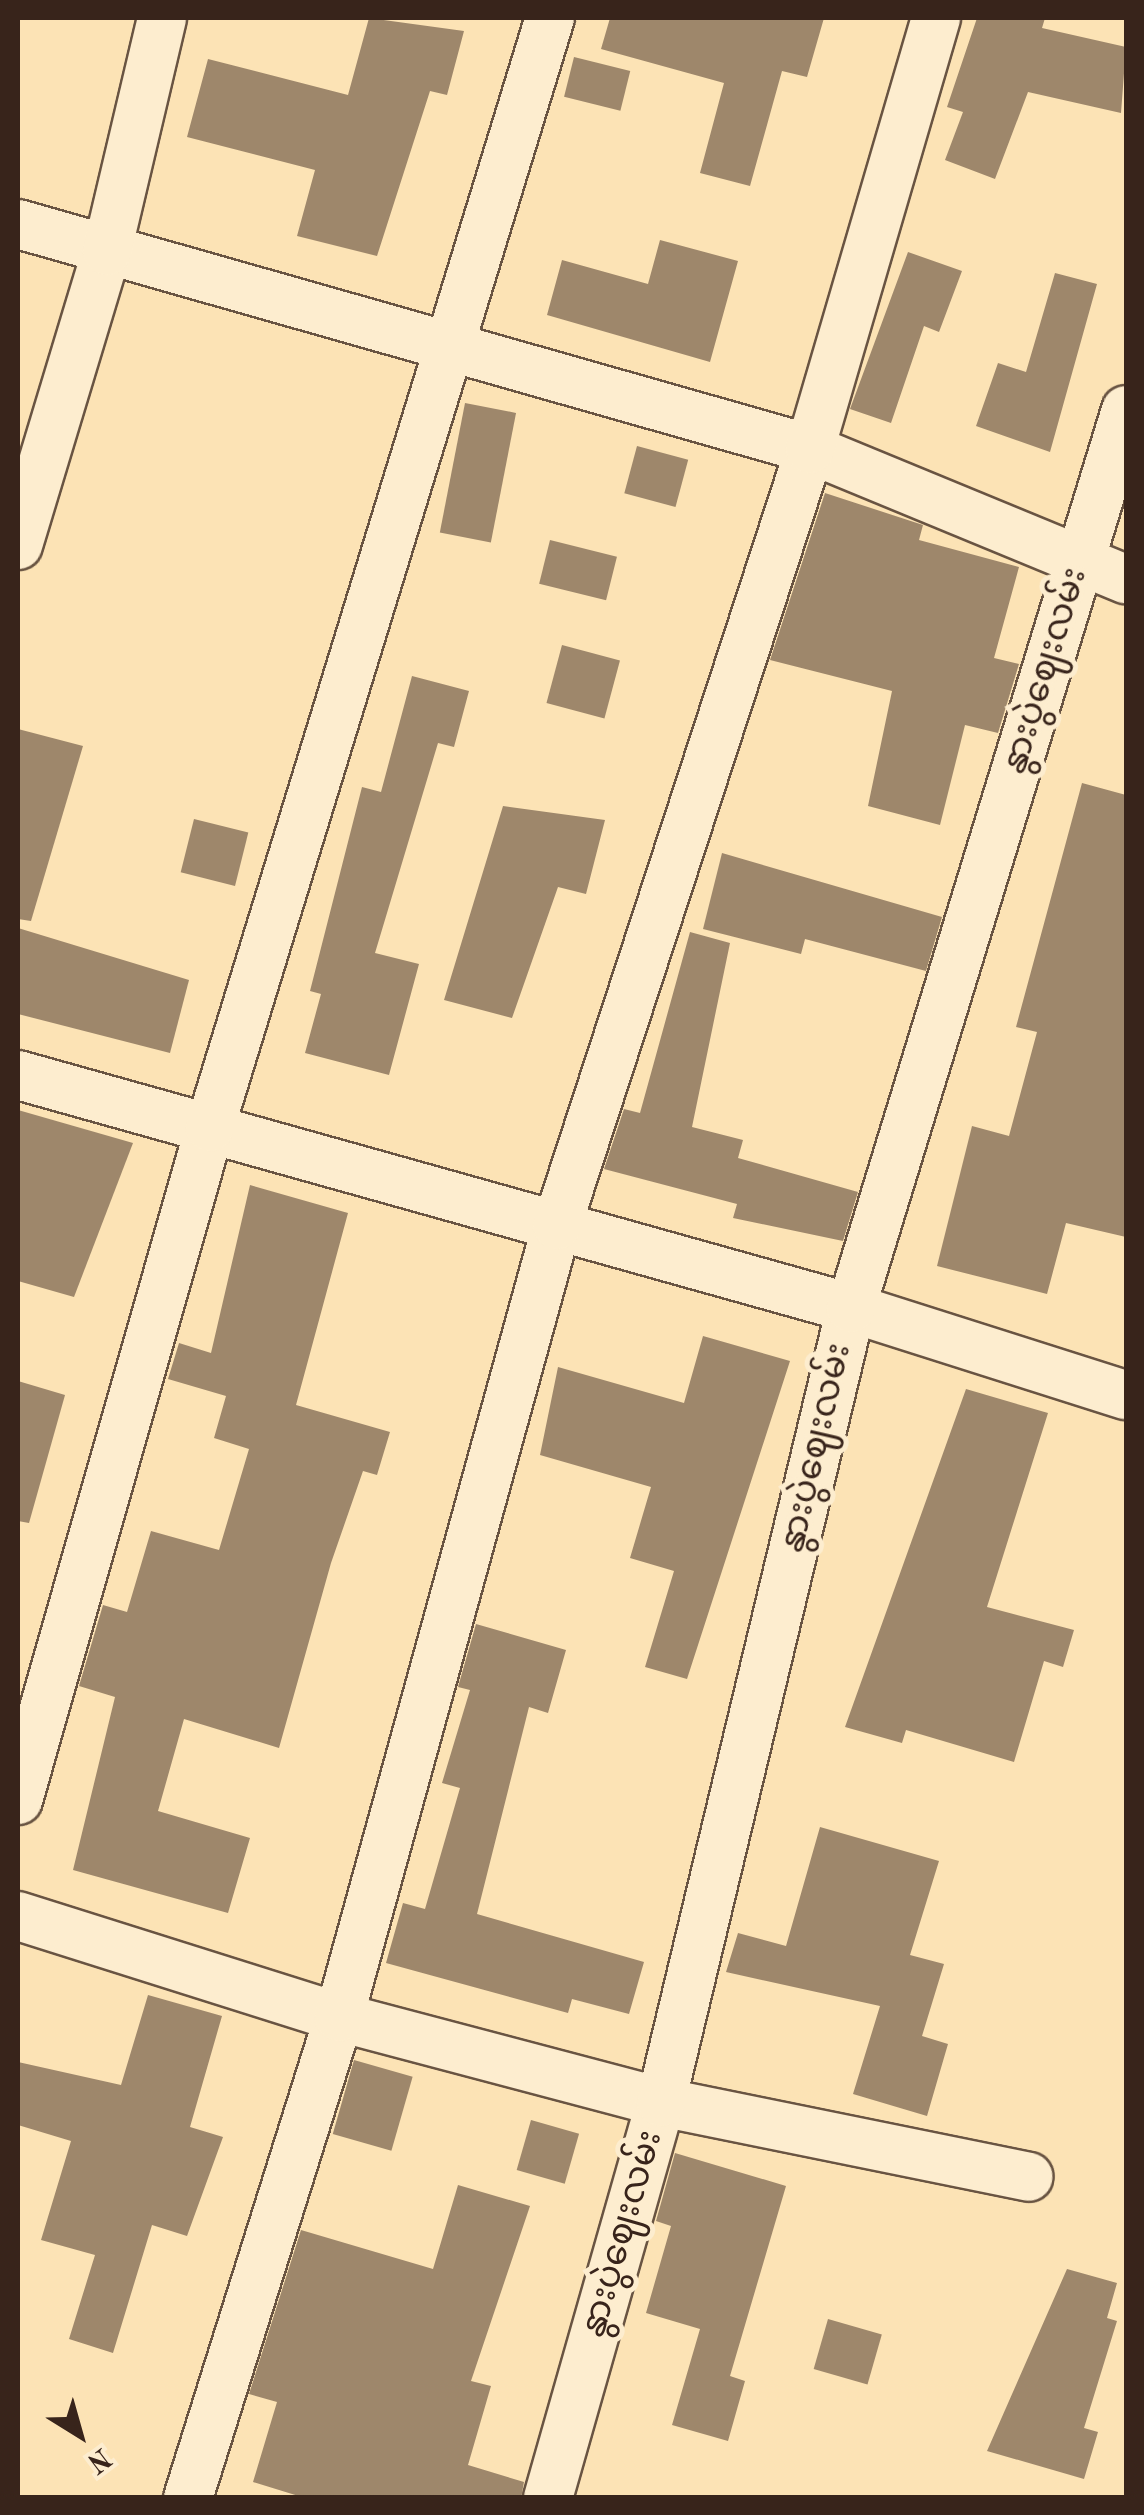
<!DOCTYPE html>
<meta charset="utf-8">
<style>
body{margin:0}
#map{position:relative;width:1144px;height:2515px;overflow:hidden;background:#fce3b5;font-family:"Old Standard TT","Noto Sans Myanmar",serif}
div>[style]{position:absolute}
.building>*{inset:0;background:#9e876b;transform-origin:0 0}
.roads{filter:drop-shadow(2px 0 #695442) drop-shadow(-2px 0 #695442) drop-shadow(0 2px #695442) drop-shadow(0 -2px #695442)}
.minor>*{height:48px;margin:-24px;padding:0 24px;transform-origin:24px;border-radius:24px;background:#fdedcf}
span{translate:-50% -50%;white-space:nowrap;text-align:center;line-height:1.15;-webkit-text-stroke:10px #fdedcf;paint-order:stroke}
.street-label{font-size:35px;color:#38241b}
.frame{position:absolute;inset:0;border:20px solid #38241b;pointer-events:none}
.north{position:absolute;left:30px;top:2385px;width:100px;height:100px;-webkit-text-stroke:8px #fdedcf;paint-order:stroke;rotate:143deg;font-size:28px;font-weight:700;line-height:40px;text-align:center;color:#38241b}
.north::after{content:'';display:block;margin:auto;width:35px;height:45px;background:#38241b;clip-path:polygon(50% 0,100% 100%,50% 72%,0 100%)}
</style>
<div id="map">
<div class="building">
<i style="clip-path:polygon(369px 18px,464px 31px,447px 95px,430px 91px,377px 256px,297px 236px,315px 170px,187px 137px,208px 59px,348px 95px)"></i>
<i style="clip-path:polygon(610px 18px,824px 18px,807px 77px,782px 71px,750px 186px,700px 173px,724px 83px,601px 49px)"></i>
<i style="clip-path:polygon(977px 18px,1045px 18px,1042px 28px,1126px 47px,1121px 113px,1028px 92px,995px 179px,945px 160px,963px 112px,947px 107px)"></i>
<i style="left:574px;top:57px;width:58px;height:41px;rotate:14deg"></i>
<i style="clip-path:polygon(660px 240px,738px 261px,710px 362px,547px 315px,562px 260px,648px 284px)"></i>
<i style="clip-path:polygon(908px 252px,962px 271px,939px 332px,924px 326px,891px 423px,850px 409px)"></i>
<i style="clip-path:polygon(1055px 273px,1097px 284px,1050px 452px,976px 426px,998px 363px,1026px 372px)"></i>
<i style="left:465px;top:403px;width:52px;height:132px;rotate:11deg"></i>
<i style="left:637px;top:446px;width:53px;height:49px;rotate:15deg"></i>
<i style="clip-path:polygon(825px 493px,923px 525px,919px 540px,1019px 567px,994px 658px,1019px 664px,998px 733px,965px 725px,940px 825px,868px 806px,892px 691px,770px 660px)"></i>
<i style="left:550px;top:540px;width:69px;height:45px;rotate:14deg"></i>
<i style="left:562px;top:645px;width:60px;height:60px;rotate:15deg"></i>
<i style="clip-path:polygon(412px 676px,469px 691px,454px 747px,438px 743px,375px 953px,419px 964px,389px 1075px,305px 1053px,321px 994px,310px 991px,362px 787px,381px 792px)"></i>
<i style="clip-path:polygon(18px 729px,83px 746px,31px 921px,18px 919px)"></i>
<i style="clip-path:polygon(1082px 783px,1126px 795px,1126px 1237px,1066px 1223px,1047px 1294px,937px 1266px,972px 1126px,1009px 1136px,1037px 1032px,1016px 1027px)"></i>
<i style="clip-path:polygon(503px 806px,605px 820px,586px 894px,558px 887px,512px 1018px,444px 1000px)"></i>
<i style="left:194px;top:819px;width:56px;height:55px;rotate:14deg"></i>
<i style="clip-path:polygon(722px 853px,942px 917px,926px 971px,805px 939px,801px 954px,703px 929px)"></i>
<i style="clip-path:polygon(18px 928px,189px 980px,170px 1053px,18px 1014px)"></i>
<i style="clip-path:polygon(690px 932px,730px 943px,692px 1127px,743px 1140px,738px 1158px,858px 1192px,843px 1241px,733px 1218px,737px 1204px,604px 1169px,624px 1109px,640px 1113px)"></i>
<i style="clip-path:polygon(18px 1110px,133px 1143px,74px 1297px,18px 1281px)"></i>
<i style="clip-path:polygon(250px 1185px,348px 1213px,296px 1405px,390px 1432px,377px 1475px,363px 1471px,331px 1563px,279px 1748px,184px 1719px,158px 1811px,250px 1838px,228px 1913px,73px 1870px,115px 1697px,79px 1686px,103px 1605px,127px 1612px,151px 1531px,219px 1550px,249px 1449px,214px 1438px,226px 1396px,168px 1379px,179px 1343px,211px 1353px)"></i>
<i style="clip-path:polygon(703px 1336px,790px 1361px,687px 1679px,645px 1667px,674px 1571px,630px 1558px,651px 1487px,540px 1455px,558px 1367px,684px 1403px)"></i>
<i style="clip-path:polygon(18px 1381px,65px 1395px,29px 1523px,18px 1521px)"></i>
<i style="clip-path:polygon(966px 1389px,1048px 1413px,987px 1607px,1074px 1630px,1063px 1667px,1044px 1661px,1014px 1762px,906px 1730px,902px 1743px,845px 1727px)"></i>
<i style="clip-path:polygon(476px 1624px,566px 1650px,548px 1713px,529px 1707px,477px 1914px,644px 1962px,629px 2014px,572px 1999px,568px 2013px,386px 1963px,403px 1903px,425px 1909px,460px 1788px,442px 1783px,470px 1690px,458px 1687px)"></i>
<i style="clip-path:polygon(820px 1827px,939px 1861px,910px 1955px,944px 1964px,922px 2036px,948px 2044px,927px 2116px,853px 2094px,880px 2006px,726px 1972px,738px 1933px,786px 1946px)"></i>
<i style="clip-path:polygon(148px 1995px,222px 2016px,190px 2127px,223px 2137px,187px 2236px,152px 2225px,113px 2353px,69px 2339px,95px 2255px,41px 2240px,71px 2141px,18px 2125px,18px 2062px,121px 2085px)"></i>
<i style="left:354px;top:2060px;width:61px;height:77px;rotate:16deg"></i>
<i style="left:531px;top:2120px;width:50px;height:52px;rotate:16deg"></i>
<i style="clip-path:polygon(675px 2153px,786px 2186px,730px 2376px,745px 2381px,728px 2441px,672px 2425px,700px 2329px,646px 2313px,671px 2226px,656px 2221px)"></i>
<i style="clip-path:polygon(458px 2185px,530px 2206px,471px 2381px,491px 2386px,468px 2465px,524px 2482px,521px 2498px,305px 2498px,253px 2482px,277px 2402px,249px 2394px,301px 2230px,433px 2269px)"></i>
<i style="clip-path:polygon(1067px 2269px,1117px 2283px,1107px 2318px,1117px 2321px,1084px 2428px,1098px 2432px,1084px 2479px,987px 2451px)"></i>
<i style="left:828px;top:2319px;width:56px;height:52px;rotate:16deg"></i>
</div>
<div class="roads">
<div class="minor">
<i style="left:18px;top:224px;width:823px;rotate:15.86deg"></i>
<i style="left:810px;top:449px;width:342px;rotate:22.4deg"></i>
<i style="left:18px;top:545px;width:307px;rotate:-73.2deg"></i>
<i style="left:107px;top:251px;width:239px;rotate:-76.7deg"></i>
<i style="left:18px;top:1075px;width:865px;rotate:15.63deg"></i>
<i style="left:851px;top:1308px;width:288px;rotate:17.6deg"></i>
<i style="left:18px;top:1800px;width:700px;rotate:-74.08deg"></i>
<i style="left:210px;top:1127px;width:1160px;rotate:-72.96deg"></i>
<i style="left:18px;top:1916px;width:337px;rotate:17.5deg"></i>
<i style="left:339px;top:2017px;width:333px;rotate:14.8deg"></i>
<i style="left:661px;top:2102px;width:375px;rotate:11.5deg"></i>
<i style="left:188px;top:2498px;width:504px;rotate:-72.57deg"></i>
<i style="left:339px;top:2017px;width:821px;rotate:-74.61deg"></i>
<i style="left:557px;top:1225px;width:816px;rotate:-71.94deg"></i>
<i style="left:810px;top:449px;width:449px;rotate:-73.7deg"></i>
<i style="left:548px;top:2498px;width:412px;rotate:-74.1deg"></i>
<i style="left:661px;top:2102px;width:816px;rotate:-76.54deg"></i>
<i style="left:851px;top:1308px;width:939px;rotate:-72.97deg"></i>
</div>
</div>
<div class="street-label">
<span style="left:1046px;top:671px;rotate:-73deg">နွားပွဲဈေးလမ်း</span>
<span style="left:817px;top:1448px;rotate:-77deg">နွားပွဲဈေးလမ်း</span>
<span style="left:623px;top:2234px;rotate:-74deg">နွားပွဲဈေးလမ်း</span>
</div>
<div class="frame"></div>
<div class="north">N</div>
</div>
